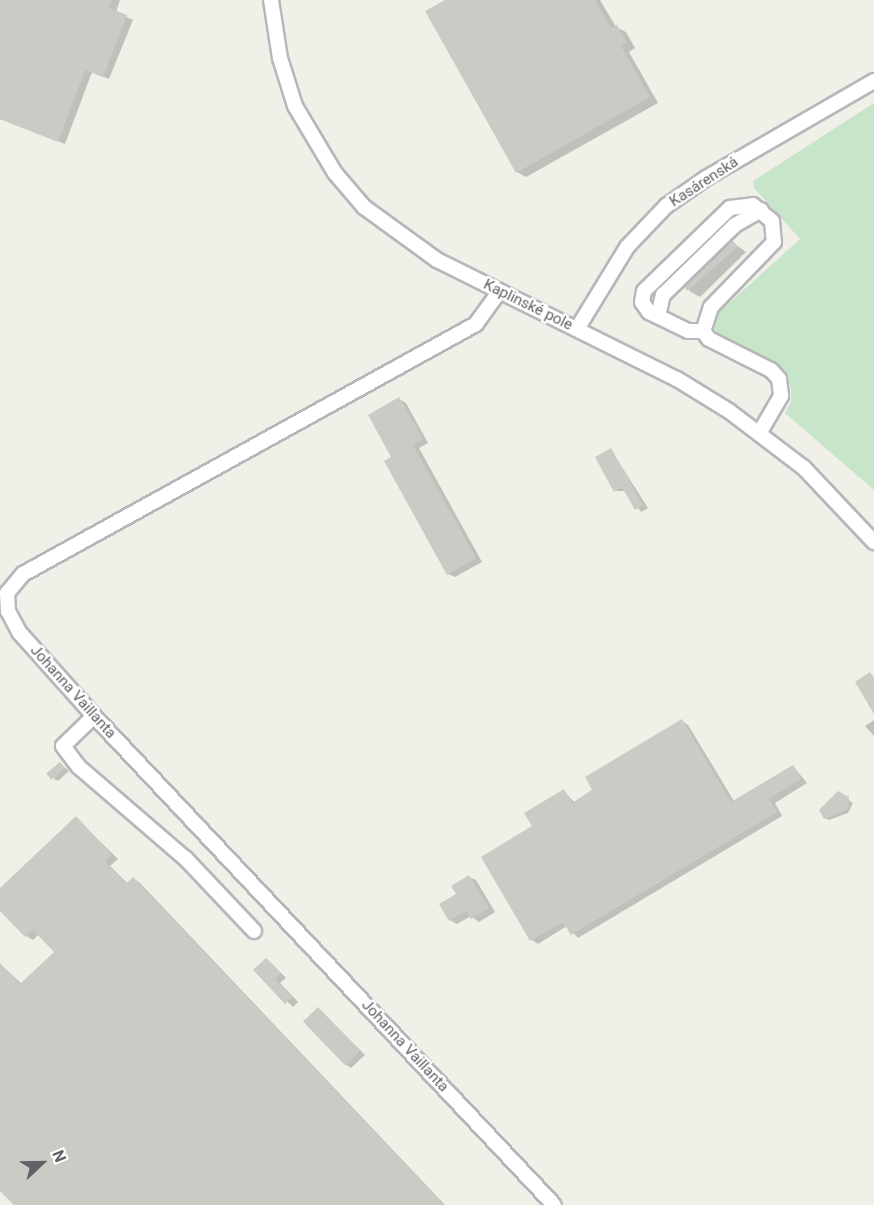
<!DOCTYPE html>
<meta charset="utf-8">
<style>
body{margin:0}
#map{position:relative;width:874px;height:1205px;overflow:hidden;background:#f0efe8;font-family:Roboto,sans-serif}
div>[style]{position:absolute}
.green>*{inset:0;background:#c7e5c8}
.shadow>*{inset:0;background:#0003}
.building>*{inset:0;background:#cccac4;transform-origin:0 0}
.roads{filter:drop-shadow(2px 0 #b5b7bb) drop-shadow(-2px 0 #b5b7bb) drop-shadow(0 2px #b5b7bb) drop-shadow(0 -2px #b5b7bb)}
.minor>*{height:14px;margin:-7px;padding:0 7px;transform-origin:7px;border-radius:7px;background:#fff}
span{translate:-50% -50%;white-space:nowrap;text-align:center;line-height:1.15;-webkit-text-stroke:4.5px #fff;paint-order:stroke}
.street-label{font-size:15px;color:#5f6267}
.north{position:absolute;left:12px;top:1133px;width:60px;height:60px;-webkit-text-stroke:4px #fff;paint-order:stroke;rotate:68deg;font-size:16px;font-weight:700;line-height:24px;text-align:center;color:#5f6267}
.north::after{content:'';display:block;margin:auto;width:21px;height:27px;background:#5f6267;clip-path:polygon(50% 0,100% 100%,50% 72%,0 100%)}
</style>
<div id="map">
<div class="green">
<i style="clip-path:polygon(874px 103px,874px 490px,785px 413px,791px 402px,791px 388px,782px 369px,718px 334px,713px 325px,715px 316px,800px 239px,754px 188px,753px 181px)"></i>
</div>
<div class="shadow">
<i style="clip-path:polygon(0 0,120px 0,116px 12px,133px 20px,109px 79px,92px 72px,65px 144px,0 119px)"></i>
<i style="clip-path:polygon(448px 0,600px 0,616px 27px,626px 32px,635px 48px,629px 52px,658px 103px,526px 177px,517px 172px)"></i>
<i style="clip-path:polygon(732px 242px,746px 252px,700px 297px,691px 292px,686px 287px)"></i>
<i style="clip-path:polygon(399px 399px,406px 403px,428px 443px,419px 448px,482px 562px,455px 577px,448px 574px,393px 458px)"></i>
<i style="clip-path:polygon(611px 450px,648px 508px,641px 512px,626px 491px,615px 491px)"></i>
<i style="clip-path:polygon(874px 720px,874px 736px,865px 726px)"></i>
<i style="clip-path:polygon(682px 721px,688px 725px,734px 801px,793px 766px,807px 783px,775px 803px,782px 816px,578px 938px,567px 926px,538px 944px,532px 940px,534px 827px,564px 791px,575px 803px)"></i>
<i style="clip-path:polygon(60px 764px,69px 771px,58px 781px,54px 779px)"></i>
<i style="clip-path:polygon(838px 793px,853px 803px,848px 813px,829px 820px,825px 818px)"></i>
<i style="clip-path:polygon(76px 818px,118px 859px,110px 866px,128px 884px,134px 879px,140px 883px,445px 1205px,16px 1205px,0 1188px,0 964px,22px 984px,56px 952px,39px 934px,33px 940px,26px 936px,0 908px,0 890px)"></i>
<i style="clip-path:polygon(469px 877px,476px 880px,495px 912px,479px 922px,471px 916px,457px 924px,450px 920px,458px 894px)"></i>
<i style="clip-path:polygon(267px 959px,286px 978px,280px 983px,298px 1002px,293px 1007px,255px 970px)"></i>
<i style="clip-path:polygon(319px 1009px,365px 1055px,351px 1068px,345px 1064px)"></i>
</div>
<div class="building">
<i style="clip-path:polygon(0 0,112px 0,109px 8px,127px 15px,103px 77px,85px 70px,58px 142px,0 119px)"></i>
<i style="clip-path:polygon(445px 0,595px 0,611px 28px,617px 25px,627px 43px,621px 46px,650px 97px,516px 173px,425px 11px)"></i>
<i style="left:732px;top:240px;width:9px;height:67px;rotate:49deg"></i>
<i style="clip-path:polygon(399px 397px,423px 439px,413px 445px,476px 558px,447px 575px,384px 461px,391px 457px,368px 415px)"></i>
<i style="clip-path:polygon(611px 448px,643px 505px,635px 510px,622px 487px,614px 492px,595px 457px)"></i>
<i style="clip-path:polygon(870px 672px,874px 678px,874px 714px,855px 682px)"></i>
<i style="clip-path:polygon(682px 719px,731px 802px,793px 765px,801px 779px,769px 799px,777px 812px,571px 935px,563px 922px,530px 941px,481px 857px,532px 826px,524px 813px,564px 789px,572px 803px,592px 790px,585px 777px)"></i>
<i style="left:60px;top:762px;width:8px;height:18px;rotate:50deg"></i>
<i style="clip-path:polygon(838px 791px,849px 797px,848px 809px,824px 819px,819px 810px)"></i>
<i style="clip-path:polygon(76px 816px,112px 855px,105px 861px,126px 884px,133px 877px,444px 1205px,14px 1205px,0 1191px,0 963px,20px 984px,54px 952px,33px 930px,25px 937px,0 911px,0 888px)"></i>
<i style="clip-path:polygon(469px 875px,489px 908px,471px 919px,466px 911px,449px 921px,439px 904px,456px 894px,451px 886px)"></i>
<i style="clip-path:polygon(266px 958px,281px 973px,275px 979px,292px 997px,285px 1004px,253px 970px)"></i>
<i style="left:318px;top:1007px;width:61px;height:21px;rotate:46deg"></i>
</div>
<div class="roads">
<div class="minor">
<i style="left:271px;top:0;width:59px;rotate:81.2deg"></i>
<i style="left:280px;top:58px;width:50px;rotate:72.6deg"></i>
<i style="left:295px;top:106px;width:78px;rotate:59.2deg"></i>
<i style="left:335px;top:173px;width:45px;rotate:49.5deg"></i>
<i style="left:364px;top:207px;width:90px;rotate:36deg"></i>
<i style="left:437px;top:260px;width:268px;rotate:26.4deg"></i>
<i style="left:677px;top:379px;width:61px;rotate:31.6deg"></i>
<i style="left:729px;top:411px;width:94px;rotate:37.2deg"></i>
<i style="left:804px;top:468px;width:102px;rotate:46.6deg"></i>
<i style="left:499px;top:292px;width:39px;rotate:126deg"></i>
<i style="left:476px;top:324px;width:517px;rotate:151.11deg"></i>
<i style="left:23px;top:574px;width:25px;rotate:130deg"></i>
<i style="left:7px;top:593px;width:18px;rotate:87deg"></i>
<i style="left:8px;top:611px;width:24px;rotate:62deg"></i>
<i style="left:19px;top:632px;width:113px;rotate:48.2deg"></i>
<i style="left:94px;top:716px;width:671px;rotate:46.75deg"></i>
<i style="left:658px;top:316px;width:22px;rotate:-77deg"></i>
<i style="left:663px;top:295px;width:100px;rotate:-44.2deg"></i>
<i style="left:735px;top:225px;width:30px;rotate:-30deg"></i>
<i style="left:577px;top:329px;width:96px;rotate:-58.6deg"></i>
<i style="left:627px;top:247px;width:57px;rotate:-46.4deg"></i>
<i style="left:666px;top:206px;width:49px;rotate:-35deg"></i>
<i style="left:706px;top:178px;width:194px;rotate:-30deg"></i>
<i style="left:703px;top:331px;width:15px;rotate:180deg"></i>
<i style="left:688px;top:331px;width:43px;rotate:-154deg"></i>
<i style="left:649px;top:312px;width:12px;rotate:-125deg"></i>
<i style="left:642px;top:302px;width:11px;rotate:-80deg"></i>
<i style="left:644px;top:291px;width:120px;rotate:-44deg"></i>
<i style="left:730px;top:208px;width:23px;rotate:-7deg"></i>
<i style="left:753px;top:205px;width:25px;rotate:40deg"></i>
<i style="left:772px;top:221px;width:21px;rotate:85deg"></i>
<i style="left:774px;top:242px;width:91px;rotate:134.1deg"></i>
<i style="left:711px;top:307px;width:25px;rotate:108deg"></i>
<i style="left:703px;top:331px;width:10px;rotate:53deg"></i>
<i style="left:709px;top:339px;width:69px;rotate:26.6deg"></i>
<i style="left:771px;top:370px;width:12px;rotate:48deg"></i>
<i style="left:779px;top:379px;width:17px;rotate:83deg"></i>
<i style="left:781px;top:396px;width:42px;rotate:120.3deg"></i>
<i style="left:94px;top:716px;width:43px;rotate:135.9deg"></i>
<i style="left:63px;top:746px;width:26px;rotate:53deg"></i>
<i style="left:79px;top:767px;width:141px;rotate:40.7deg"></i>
<i style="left:186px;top:859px;width:99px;rotate:46.6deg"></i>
</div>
</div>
<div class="street-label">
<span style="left:704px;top:182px;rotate:-33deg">Kasárenská</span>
<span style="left:528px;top:305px;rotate:26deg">Kaplinské pole</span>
<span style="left:73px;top:692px;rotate:48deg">Johanna Vaillanta</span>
<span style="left:405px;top:1046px;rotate:47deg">Johanna Vaillanta</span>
</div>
<div class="north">N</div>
</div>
